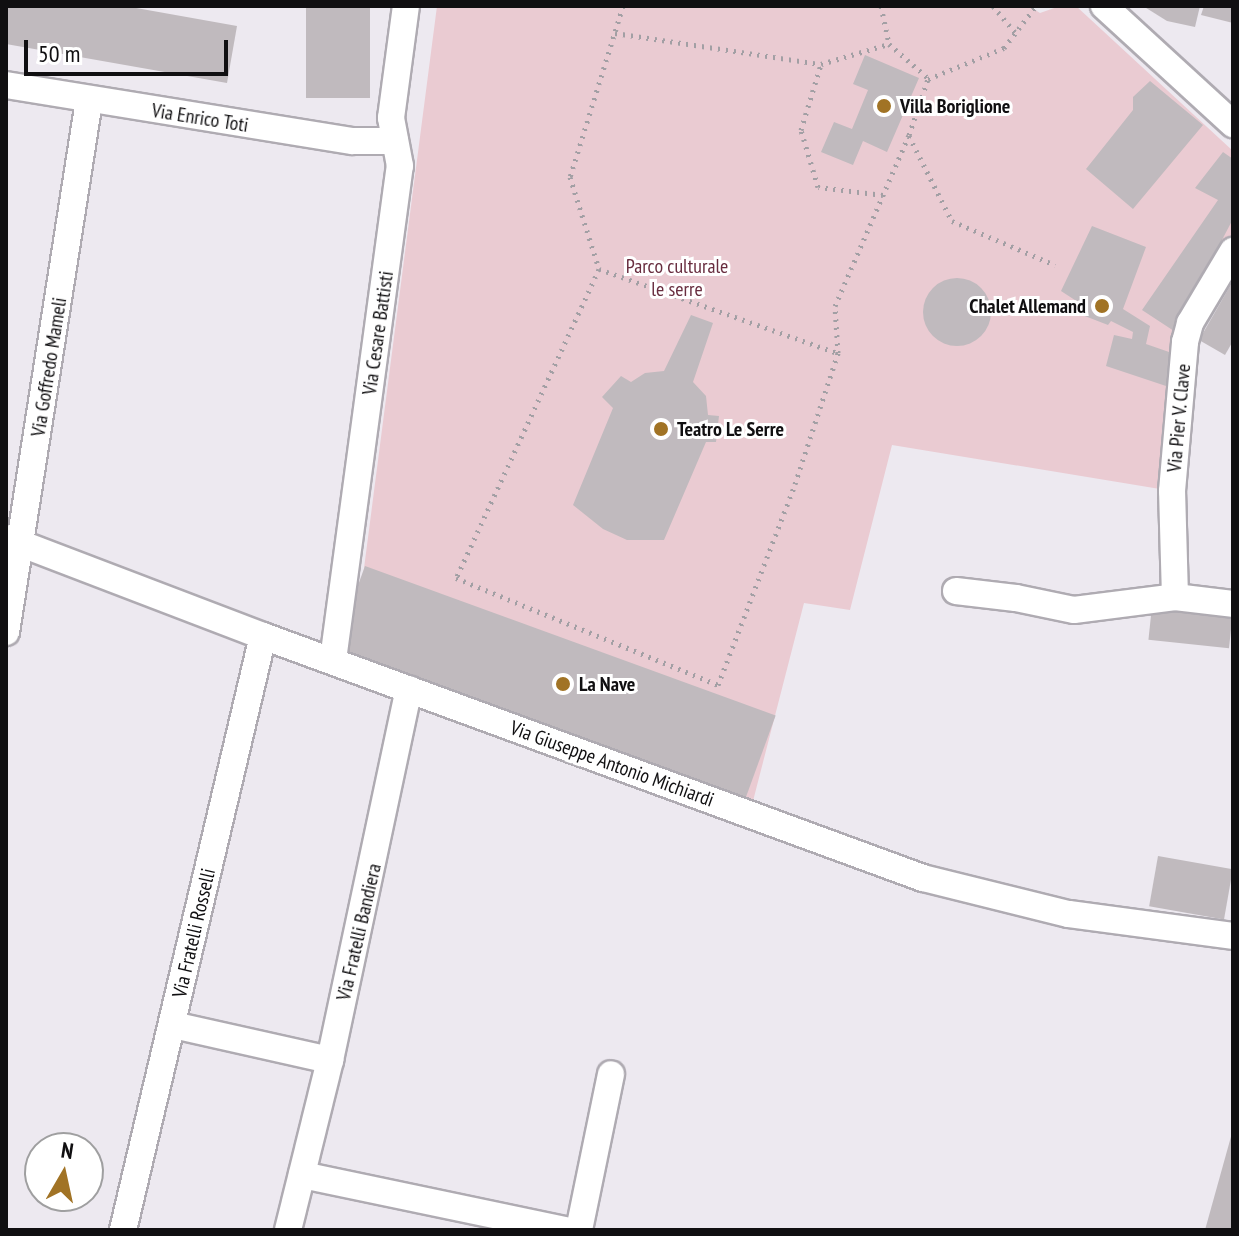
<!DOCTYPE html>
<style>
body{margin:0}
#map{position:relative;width:1239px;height:1236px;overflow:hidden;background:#ede9f0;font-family:"PT Sans Narrow",sans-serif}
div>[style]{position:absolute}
.green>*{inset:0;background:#eacbd2}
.building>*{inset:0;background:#c0babe;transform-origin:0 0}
.round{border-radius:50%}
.path>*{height:5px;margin-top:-2.5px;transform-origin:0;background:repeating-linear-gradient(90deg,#a29fa4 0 2px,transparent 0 8px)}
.roads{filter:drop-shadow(2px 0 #afabb2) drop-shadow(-2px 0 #afabb2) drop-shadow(0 2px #afabb2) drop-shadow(0 -2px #afabb2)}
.minor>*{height:26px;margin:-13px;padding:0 13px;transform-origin:13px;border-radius:13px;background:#fff}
.dots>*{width:22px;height:22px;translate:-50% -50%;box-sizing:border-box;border:4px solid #fff;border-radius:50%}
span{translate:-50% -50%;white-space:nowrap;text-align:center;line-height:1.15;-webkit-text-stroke:6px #fff;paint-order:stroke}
.poi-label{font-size:20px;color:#100f11;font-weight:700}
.left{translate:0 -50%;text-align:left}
.right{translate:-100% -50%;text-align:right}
.street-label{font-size:20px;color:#100f11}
.park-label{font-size:20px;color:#682d3f}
.frame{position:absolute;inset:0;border:8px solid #100f11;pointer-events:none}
.north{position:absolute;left:24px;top:1132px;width:80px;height:80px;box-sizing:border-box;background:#fff;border:2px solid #9f9fa0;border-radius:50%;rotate:9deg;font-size:22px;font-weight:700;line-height:32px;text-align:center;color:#100f11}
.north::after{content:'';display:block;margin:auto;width:28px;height:36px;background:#a17325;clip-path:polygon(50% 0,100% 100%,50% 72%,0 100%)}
.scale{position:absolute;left:24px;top:40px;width:204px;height:36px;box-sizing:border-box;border:4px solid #100f11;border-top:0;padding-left:10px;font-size:24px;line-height:28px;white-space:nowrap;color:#100f11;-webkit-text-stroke:6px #fff;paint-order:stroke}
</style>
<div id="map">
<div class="green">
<i style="clip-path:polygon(437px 6px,1029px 6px,1040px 13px,1060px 6px,1076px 6px,1233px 151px,1233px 237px,1177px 336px,1166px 490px,892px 445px,850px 610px,804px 603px,752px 805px,353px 653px)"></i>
</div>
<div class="building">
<i style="clip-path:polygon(6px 6px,125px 6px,237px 26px,227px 83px,6px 44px)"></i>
<i style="left:306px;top:6px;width:64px;height:92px"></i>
<i style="clip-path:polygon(1143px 6px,1200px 6px,1195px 27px,1167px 21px)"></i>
<i style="clip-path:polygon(1204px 6px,1233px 6px,1233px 23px,1201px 15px)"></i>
<i style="clip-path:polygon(865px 55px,919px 78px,887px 152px,863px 141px,853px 165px,821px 152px,834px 122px,852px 129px,868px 90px,853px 84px)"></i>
<i style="clip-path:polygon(1150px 81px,1203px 125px,1133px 209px,1086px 169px,1133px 110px,1133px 97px)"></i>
<i style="clip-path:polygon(1223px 152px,1233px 159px,1233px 219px,1174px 331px,1142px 310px,1218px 200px,1195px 188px)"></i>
<i style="clip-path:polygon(1092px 226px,1146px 247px,1123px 309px,1150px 326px,1146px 344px,1169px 352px,1169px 387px,1106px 366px,1114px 335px,1132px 339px,1133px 332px,1111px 321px,1108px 325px,1077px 313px,1081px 304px,1061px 291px)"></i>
<i class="round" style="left:923px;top:278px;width:68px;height:68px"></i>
<i style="clip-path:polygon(1233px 281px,1233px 341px,1225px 355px,1199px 340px)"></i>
<i style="clip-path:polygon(691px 315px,713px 323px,693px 382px,706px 396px,708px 415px,719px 416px,716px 442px,706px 442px,664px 540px,627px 540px,603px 529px,573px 505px,613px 408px,602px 397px,621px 376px,631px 382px,645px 373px,664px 371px)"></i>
<i style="left:365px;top:566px;width:437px;height:88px;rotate:20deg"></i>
<i style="left:1152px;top:606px;width:81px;height:34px;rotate:6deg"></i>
<i style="left:1158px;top:856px;width:76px;height:51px;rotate:10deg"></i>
<i style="clip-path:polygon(1232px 1133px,1233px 1230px,1205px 1230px)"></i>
</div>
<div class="path">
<i style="left:623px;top:6px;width:179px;rotate:107.2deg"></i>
<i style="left:570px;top:177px;width:96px;rotate:72.5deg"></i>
<i style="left:599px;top:269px;width:253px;rotate:19.4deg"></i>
<i style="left:881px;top:6px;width:39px;rotate:78deg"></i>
<i style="left:889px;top:44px;width:52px;rotate:41.1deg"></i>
<i style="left:993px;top:6px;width:34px;rotate:50deg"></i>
<i style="left:615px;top:33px;width:208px;rotate:8.6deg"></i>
<i style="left:909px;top:136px;width:95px;rotate:63.2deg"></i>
<i style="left:952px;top:221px;width:112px;rotate:23.1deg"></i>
<i style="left:883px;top:195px;width:65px;rotate:-173deg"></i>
<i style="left:818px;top:187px;width:59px;rotate:-106.6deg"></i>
<i style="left:801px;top:130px;width:69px;rotate:-73.1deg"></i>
<i style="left:821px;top:64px;width:71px;rotate:-16.4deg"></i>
<i style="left:599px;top:269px;width:340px;rotate:114.8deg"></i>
<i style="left:456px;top:578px;width:283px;rotate:22.2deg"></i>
<i style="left:718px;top:685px;width:215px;rotate:-69deg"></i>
<i style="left:795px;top:484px;width:138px;rotate:-71.8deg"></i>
<i style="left:838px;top:353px;width:47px;rotate:-93.7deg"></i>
<i style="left:835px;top:306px;width:186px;rotate:-66.6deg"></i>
<i style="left:909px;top:135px;width:59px;rotate:-71.3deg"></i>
<i style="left:928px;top:79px;width:82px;rotate:-22.2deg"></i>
<i style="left:1004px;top:48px;width:53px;rotate:-52.7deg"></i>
</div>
<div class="roads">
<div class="minor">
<i style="left:1104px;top:6px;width:175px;rotate:42.5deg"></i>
<i style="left:6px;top:85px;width:351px;rotate:9.2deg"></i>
<i style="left:353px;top:141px;width:42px"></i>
<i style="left:6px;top:538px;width:275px;rotate:20.9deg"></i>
<i style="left:263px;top:636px;width:703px;rotate:20.14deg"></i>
<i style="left:923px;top:878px;width:150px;rotate:13.9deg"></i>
<i style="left:1069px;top:914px;width:165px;rotate:7.6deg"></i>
<i style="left:956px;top:591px;width:60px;rotate:6.7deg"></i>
<i style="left:1016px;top:598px;width:59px;rotate:11.7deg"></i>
<i style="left:1074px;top:610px;width:102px;rotate:-7.3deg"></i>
<i style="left:1175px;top:597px;width:58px;rotate:6.9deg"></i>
<i style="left:1175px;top:597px;width:106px;rotate:-91.6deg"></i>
<i style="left:1172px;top:491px;width:150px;rotate:-85deg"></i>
<i style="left:1185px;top:342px;width:20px;rotate:-75deg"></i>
<i style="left:1190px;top:323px;width:84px;rotate:-59.2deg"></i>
<i style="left:6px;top:632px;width:537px;rotate:-81.12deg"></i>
<i style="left:333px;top:660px;width:499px;rotate:-82.3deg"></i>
<i style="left:400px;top:166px;width:49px;rotate:-100.6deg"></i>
<i style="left:391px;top:118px;width:113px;rotate:-82.4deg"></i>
<i style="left:173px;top:1025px;width:161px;rotate:12.6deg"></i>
<i style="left:302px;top:1175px;width:270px;rotate:11.8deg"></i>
<i style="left:123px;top:1230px;width:610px;rotate:-76.74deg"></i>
<i style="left:288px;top:1230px;width:175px;rotate:-76.1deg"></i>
<i style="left:330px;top:1060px;width:379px;rotate:-78deg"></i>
<i style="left:579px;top:1230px;width:159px;rotate:-78.4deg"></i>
</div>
</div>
<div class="dots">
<i style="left:884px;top:106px;background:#a17325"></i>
<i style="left:1102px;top:306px;background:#a17325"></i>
<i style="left:661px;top:429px;background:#a17325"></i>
<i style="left:563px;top:684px;background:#a17325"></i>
</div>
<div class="poi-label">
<span class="left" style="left:900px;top:106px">Villa Boriglione</span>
<span class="right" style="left:1086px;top:306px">Chalet Allemand</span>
<span class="left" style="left:677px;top:429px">Teatro Le Serre</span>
<span class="left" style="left:579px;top:684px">La Nave</span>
</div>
<div class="street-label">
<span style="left:200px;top:118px;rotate:9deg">Via Enrico Toti</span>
<span style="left:378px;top:333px;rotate:-82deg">Via Cesare Battisti</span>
<span style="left:49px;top:367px;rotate:-81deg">Via Goffredo Mameli</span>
<span style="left:1179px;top:418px;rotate:-85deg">Via Pier V. Clave</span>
<span style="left:612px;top:764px;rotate:20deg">Via Giuseppe Antonio Michiardi</span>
<span style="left:359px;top:932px;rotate:-77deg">Via Fratelli Bandiera</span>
<span style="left:194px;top:933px;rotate:-77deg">Via Fratelli Rosselli</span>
</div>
<div class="park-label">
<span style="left:677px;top:278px">Parco culturale<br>le serre</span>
</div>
<div class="frame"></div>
<div class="north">N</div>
<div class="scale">50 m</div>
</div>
